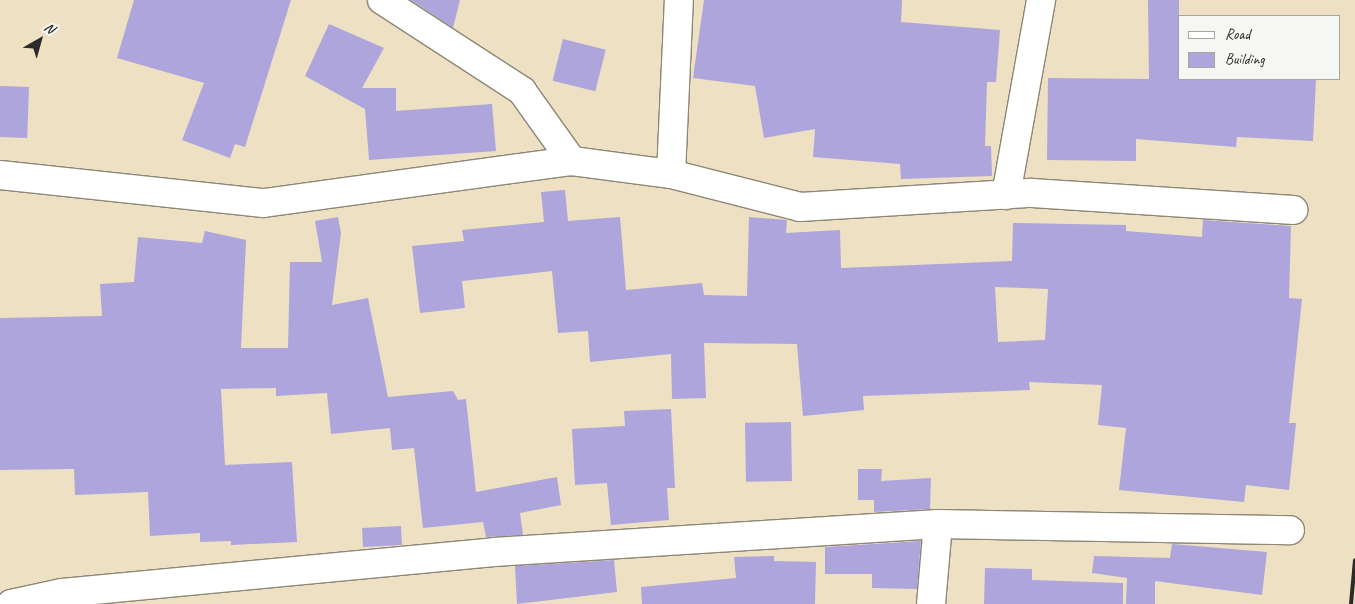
<!DOCTYPE html>
<style>
body{margin:0}
#map{position:relative;width:1355px;height:604px;overflow:hidden;background:#eee0c2;font-family:Caveat,sans-serif}
div>[style]{position:absolute}
.building>*{inset:0;background:#ada5dc;transform-origin:0 0}
.roads{filter:drop-shadow(1px 0 #8c8676) drop-shadow(-1px 0 #8c8676) drop-shadow(0 1px #8c8676) drop-shadow(0 -1px #8c8676)}
.minor>*{height:28px;margin:-14px;padding:0 14px;transform-origin:14px;border-radius:14px;background:#fff}
.rail>*{height:4px;margin:-2px;padding:0 2px;transform-origin:2px;border-radius:2px;background:#2b2b2b}
span{translate:-50% -50%;white-space:nowrap;text-align:center;line-height:1.15;-webkit-text-stroke:4px #f6f6f2;paint-order:stroke}
.legend{position:absolute;left:1178px;top:15px;width:162px;height:65px;box-sizing:border-box;background:#f6f6f2;border:1px solid #a5a5a2;margin:0;padding:6px 9px;list-style:none;font-size:15px;color:#2b2b2b}
.legend li{display:flex;align-items:center;gap:10px;height:25px}
.legend b{width:25px;border:1px solid #a5a5a2}
.north{position:absolute;left:15px;top:15px;width:50px;height:50px;-webkit-text-stroke:4px #f6f6f2;paint-order:stroke;rotate:38deg;font-size:14px;font-weight:700;line-height:20px;text-align:center;color:#2b2b2b}
.north::after{content:'';display:block;margin:auto;width:18px;height:22px;background:#2b2b2b;clip-path:polygon(50% 0,100% 100%,50% 72%,0 100%)}
</style>
<div id="map">
<div class="building">
<i style="clip-path:polygon(134px 0,291px 0,245px 147px,235px 144px,230px 158px,182px 140px,204px 83px,117px 58px)"></i>
<i style="clip-path:polygon(411px 0,460px 0,453px 28px)"></i>
<i style="clip-path:polygon(704px 0,902px 0,901px 22px,1000px 30px,996px 82px,987px 82px,985px 146px,991px 146px,992px 176px,901px 179px,900px 164px,813px 157px,815px 129px,764px 138px,755px 86px,693px 78px)"></i>
<i style="clip-path:polygon(1148px 0,1179px 0,1179px 79px,1316px 79px,1313px 141px,1237px 137px,1236px 147px,1136px 139px,1136px 161px,1047px 160px,1048px 78px,1149px 79px)"></i>
<i style="clip-path:polygon(329px 24px,384px 48px,362px 88px,396px 88px,396px 111px,492px 104px,496px 151px,369px 160px,365px 109px,305px 76px)"></i>
<i style="left:563px;top:39px;width:44px;height:43px;rotate:14deg"></i>
<i style="left:0;top:86px;width:29px;height:51px;rotate:2deg"></i>
<i style="clip-path:polygon(evenodd,565px 190px,568px 221px,620px 217px,626px 290px,702px 283px,704px 295px,747px 296px,749px 217px,787px 220px,786px 233px,840px 230px,841px 268px,1012px 261px,1013px 223px,1126px 225px,1126px 231px,1202px 237px,1203px 220px,1291px 226px,1289px 298px,1302px 299px,1289px 423px,1296px 423px,1289px 490px,1246px 485px,1244px 502px,1119px 490px,1126px 428px,1098px 425px,1102px 385px,1029px 382px,1030px 390px,863px 396px,864px 410px,803px 416px,797px 344px,704px 343px,706px 398px,672px 399px,671px 354px,590px 362px,588px 331px,558px 333px,552px 271px,462px 281px,465px 308px,420px 313px,412px 246px,464px 241px,462px 230px,544px 222px,541px 192px,565px 190px,995px 287px,1048px 289px,1045px 340px,998px 342px,995px 287px)"></i>
<i style="clip-path:polygon(338px 217px,341px 233px,332px 305px,368px 298px,388px 397px,453px 391px,458px 400px,466px 399px,476px 492px,557px 477px,561px 505px,520px 513px,523px 535px,486px 537px,483px 522px,423px 528px,414px 448px,392px 450px,390px 428px,331px 434px,327px 393px,276px 396px,276px 388px,221px 389px,225px 465px,292px 462px,297px 542px,231px 545px,231px 541px,200px 542px,200px 533px,150px 536px,148px 492px,75px 495px,74px 469px,0 470px,0 318px,102px 316px,100px 284px,134px 282px,138px 237px,202px 243px,205px 231px,246px 240px,241px 348px,288px 348px,290px 262px,322px 262px,315px 221px)"></i>
<i style="clip-path:polygon(671px 409px,675px 488px,667px 488px,669px 520px,611px 525px,607px 483px,575px 485px,572px 429px,625px 426px,624px 411px)"></i>
<i style="left:791px;top:422px;width:59px;height:46px;rotate:89deg"></i>
<i style="clip-path:polygon(858px 469px,882px 469px,881px 481px,931px 478px,930px 509px,874px 512px,874px 500px,858px 500px)"></i>
<i style="left:401px;top:526px;width:19px;height:39px;rotate:87deg"></i>
<i style="clip-path:polygon(921px 541px,917px 589px,872px 588px,872px 574px,825px 574px,825px 547px)"></i>
<i style="clip-path:polygon(1172px 544px,1267px 552px,1262px 595px,1155px 581px,1155px 604px,1126px 604px,1127px 578px,1092px 573px,1094px 556px,1170px 558px)"></i>
<i style="clip-path:polygon(774px 556px,774px 561px,816px 562px,815px 604px,642px 604px,641px 587px,736px 578px,734px 557px)"></i>
<i style="clip-path:polygon(614px 560px,617px 592px,517px 604px,515px 566px)"></i>
<i style="clip-path:polygon(985px 568px,1032px 569px,1032px 580px,1123px 583px,1123px 604px,984px 604px)"></i>
</div>
<div class="roads">
<div class="minor">
<i style="left:382px;top:0;width:167px;rotate:33deg"></i>
<i style="left:522px;top:91px;width:86px;rotate:54.5deg"></i>
<i style="left:671px;top:174px;width:174px;rotate:-87.4deg"></i>
<i style="left:0;top:175px;width:265px;rotate:6.1deg"></i>
<i style="left:264px;top:203px;width:311px;rotate:-7.8deg"></i>
<i style="left:572px;top:161px;width:100px;rotate:7.5deg"></i>
<i style="left:671px;top:174px;width:133px;rotate:14.3deg"></i>
<i style="left:800px;top:207px;width:232px;rotate:-3.5deg"></i>
<i style="left:1032px;top:193px;width:262px;rotate:3.7deg"></i>
<i style="left:1006px;top:195px;width:198px;rotate:-79.8deg"></i>
<i style="left:11px;top:604px;width:52px;rotate:-12.2deg"></i>
<i style="left:62px;top:593px;width:434px;rotate:-5.4deg"></i>
<i style="left:494px;top:552px;width:445px;rotate:-3.6deg"></i>
<i style="left:938px;top:524px;width:352px;rotate:1deg"></i>
<i style="left:931px;top:604px;width:80px;rotate:-85deg"></i>
</div>
</div>
<div class="rail">
<i style="left:1351px;top:604px;width:44px;rotate:-84.8deg"></i>
</div>
<ul class="legend">
<li><b style="height:6px;background:#fff"></b>Road</li>
<li><b style="height:14px;background:#ada5dc"></b>Building</li>
</ul>
<div class="north">N</div>
</div>
